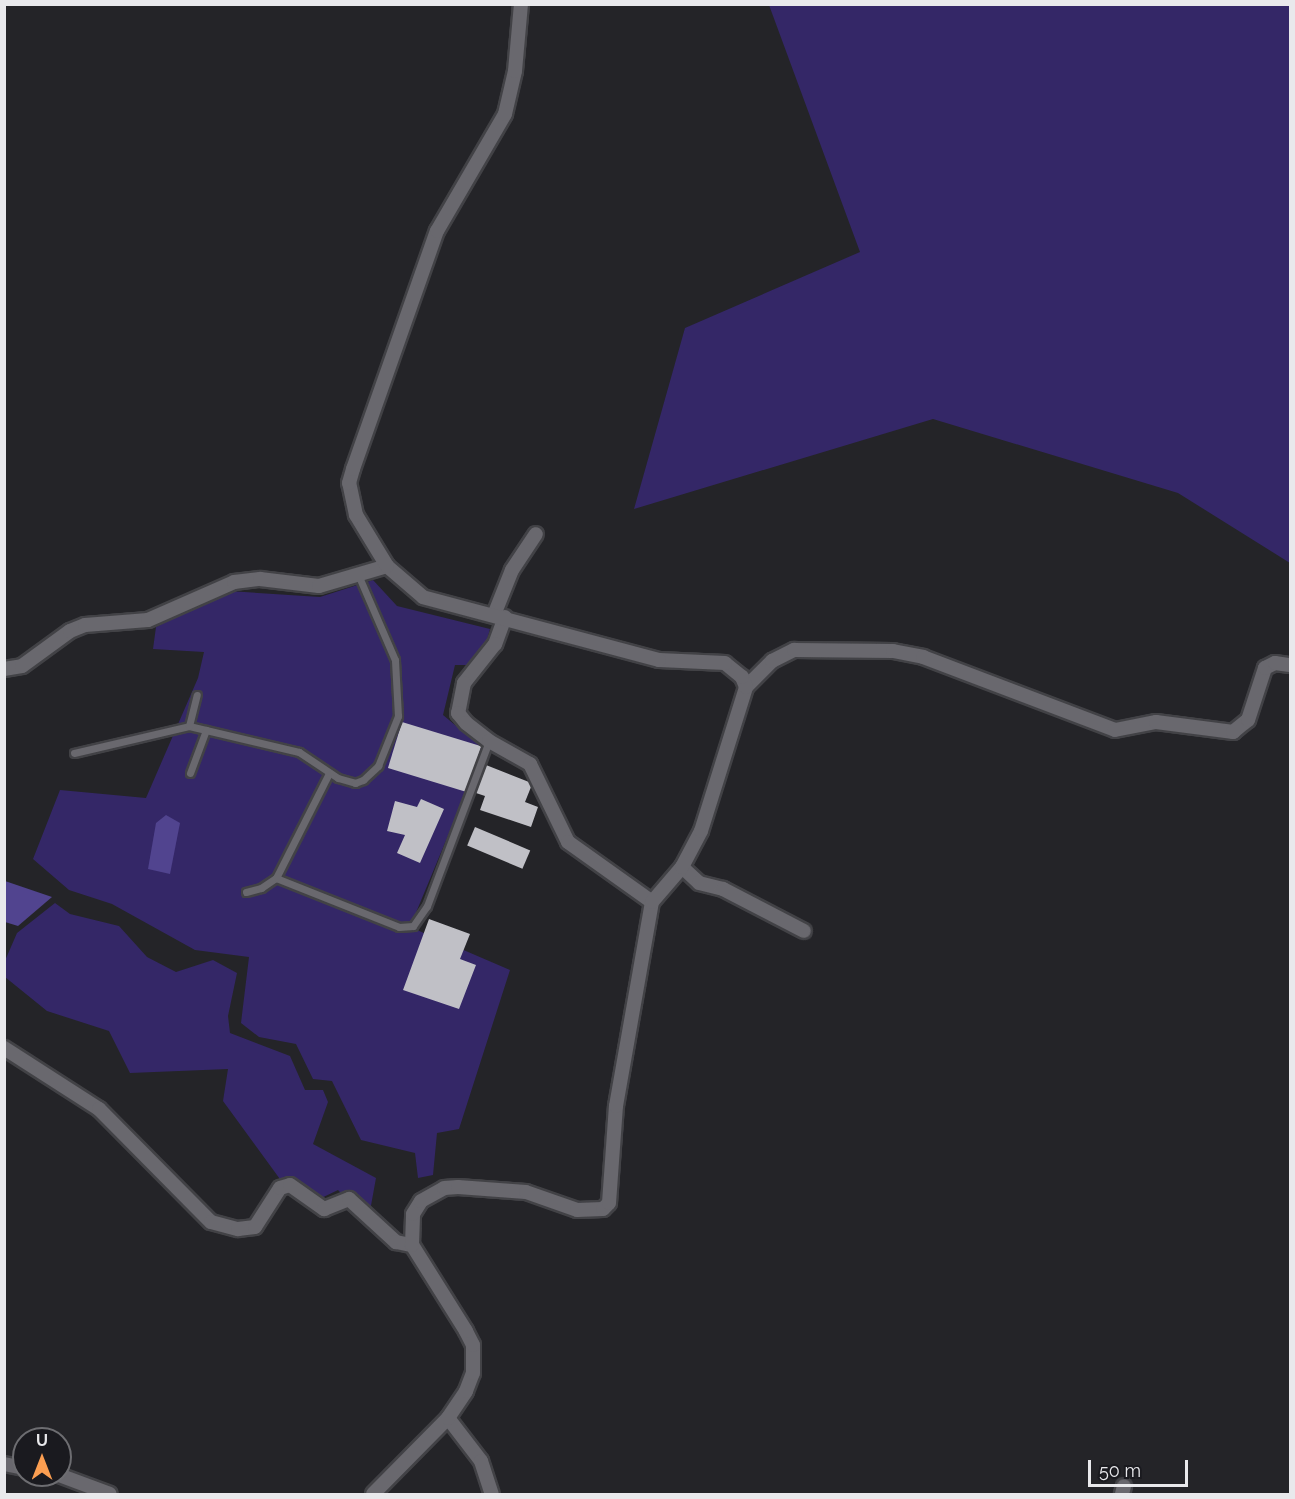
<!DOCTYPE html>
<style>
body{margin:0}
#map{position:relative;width:1295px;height:1499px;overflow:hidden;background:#242428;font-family:Raleway,sans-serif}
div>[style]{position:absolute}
.green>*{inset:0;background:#342767}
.water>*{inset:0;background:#51448f}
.building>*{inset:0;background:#c0c0c6;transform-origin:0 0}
.roads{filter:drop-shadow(2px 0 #424246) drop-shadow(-2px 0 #424246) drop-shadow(0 2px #424246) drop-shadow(0 -2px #424246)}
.service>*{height:7px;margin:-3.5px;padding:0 3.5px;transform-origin:3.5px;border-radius:3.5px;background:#69686e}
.minor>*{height:14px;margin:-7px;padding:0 7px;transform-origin:7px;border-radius:7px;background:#69686e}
span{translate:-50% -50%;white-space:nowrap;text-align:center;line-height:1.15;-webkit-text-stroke:6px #1a1a1f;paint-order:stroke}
.frame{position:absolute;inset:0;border:6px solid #e9e9ec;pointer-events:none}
.north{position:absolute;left:12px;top:1427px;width:60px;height:60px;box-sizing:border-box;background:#1a1a1f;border:2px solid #6d6d71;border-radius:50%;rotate:0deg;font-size:16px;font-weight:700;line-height:24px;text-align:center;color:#e9e9ec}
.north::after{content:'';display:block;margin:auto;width:21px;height:27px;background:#fb9e51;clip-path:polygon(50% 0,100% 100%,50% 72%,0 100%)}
.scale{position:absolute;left:1088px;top:1460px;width:100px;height:27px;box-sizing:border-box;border:3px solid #e9e9ec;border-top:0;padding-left:8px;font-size:18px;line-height:21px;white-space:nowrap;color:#e9e9ec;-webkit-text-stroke:4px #1a1a1f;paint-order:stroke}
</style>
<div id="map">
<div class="green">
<i style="clip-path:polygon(769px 5px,1290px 5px,1290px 563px,1178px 493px,933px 419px,634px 509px,685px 328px,860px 252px)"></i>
<i style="clip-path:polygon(373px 580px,397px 606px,490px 629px,480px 665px,455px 665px,443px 715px,484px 749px,410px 927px,510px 970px,459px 1129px,437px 1133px,433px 1175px,418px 1178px,415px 1153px,361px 1140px,332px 1081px,313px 1079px,296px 1044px,259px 1037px,241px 1023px,249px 957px,195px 950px,112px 904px,69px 890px,33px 859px,60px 790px,146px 798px,198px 678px,204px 652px,153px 649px,156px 627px,228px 591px,320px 597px)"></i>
<i style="clip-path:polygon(55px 903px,70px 914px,119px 926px,147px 957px,176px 972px,213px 960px,237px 973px,228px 1016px,230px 1033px,290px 1056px,305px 1090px,323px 1090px,328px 1102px,313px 1144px,376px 1178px,368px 1222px,338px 1190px,311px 1203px,285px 1186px,223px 1101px,228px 1069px,130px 1073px,109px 1031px,47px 1011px,5px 977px,4px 963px,17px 933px)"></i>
</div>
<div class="water">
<i style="clip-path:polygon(166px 815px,180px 823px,170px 874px,148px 869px,156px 823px)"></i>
<i style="clip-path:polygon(5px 881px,52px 897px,18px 926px,5px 922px)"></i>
</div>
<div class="building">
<i style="left:402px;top:722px;width:83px;height:48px;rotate:17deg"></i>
<i style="clip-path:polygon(486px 765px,529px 782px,531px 787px,525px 802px,538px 807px,531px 827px,480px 810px,485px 796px,476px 793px)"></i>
<i style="clip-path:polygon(421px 799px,444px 809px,420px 863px,397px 853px,405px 835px,387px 831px,395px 801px,417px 807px)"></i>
<i style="left:475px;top:827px;width:60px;height:20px;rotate:23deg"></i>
<i style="clip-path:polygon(429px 919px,470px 934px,460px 959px,476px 965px,459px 1009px,403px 990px)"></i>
</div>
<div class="roads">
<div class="service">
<i style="left:189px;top:726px;width:113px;rotate:13.3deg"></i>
<i style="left:299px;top:752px;width:47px;rotate:33.7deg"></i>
<i style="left:338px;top:778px;width:18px;rotate:16deg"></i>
<i style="left:355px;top:783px;width:9px;rotate:-21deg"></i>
<i style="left:363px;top:780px;width:21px;rotate:-43deg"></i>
<i style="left:378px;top:766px;width:54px;rotate:-68.2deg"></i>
<i style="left:398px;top:716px;width:56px;rotate:-93.1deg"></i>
<i style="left:395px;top:660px;width:90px;rotate:-113.4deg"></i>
<i style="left:74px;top:753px;width:118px;rotate:-13.2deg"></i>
<i style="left:189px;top:726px;width:32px;rotate:-76deg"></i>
<i style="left:190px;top:773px;width:46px;rotate:-69.6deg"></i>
<i style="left:276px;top:878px;width:132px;rotate:21.7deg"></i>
<i style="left:399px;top:927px;width:14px;rotate:-4deg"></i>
<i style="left:413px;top:926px;width:24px;rotate:-55deg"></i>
<i style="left:427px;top:906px;width:176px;rotate:-69.4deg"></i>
<i style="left:246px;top:892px;width:16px;rotate:-15deg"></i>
<i style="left:261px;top:888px;width:18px;rotate:-34deg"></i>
<i style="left:276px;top:878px;width:118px;rotate:-63.2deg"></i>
</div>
<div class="minor">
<i style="left:494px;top:615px;width:48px;rotate:-68.2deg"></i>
<i style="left:512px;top:570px;width:43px;rotate:-56.3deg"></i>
<i style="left:505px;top:617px;width:29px;rotate:110deg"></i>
<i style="left:495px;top:644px;width:50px;rotate:128.5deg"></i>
<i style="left:464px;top:683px;width:31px;rotate:101deg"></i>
<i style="left:458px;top:713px;width:13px;rotate:51deg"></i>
<i style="left:466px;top:723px;width:29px;rotate:38deg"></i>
<i style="left:489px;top:741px;width:47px;rotate:29.3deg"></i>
<i style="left:530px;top:764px;width:87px;rotate:64deg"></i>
<i style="left:568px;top:842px;width:103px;rotate:35.5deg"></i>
<i style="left:4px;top:669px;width:18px;rotate:-9deg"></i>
<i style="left:22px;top:666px;width:59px;rotate:-36.1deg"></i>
<i style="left:70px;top:631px;width:16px;rotate:-22deg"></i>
<i style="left:85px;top:625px;width:63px;rotate:-4.5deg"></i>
<i style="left:148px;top:620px;width:94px;rotate:-23.8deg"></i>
<i style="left:234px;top:582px;width:26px;rotate:-7deg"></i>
<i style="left:260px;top:579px;width:59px;rotate:6.8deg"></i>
<i style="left:319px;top:586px;width:71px;rotate:-16.4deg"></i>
<i style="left:746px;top:687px;width:37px;rotate:-45deg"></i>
<i style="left:772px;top:661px;width:25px;rotate:-27deg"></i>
<i style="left:794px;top:650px;width:99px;rotate:0.6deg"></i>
<i style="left:893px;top:651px;width:31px;rotate:11deg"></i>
<i style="left:923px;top:657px;width:205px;rotate:20.8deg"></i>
<i style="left:1115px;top:730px;width:42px;rotate:-11deg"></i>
<i style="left:1156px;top:722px;width:78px;rotate:7.4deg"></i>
<i style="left:1233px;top:732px;width:19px;rotate:-39deg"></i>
<i style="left:1248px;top:720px;width:55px;rotate:-71.9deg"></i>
<i style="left:1265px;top:668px;width:11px;rotate:-27deg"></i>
<i style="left:1275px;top:663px;width:15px;rotate:8deg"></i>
<i style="left:682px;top:867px;width:23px;rotate:43deg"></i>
<i style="left:699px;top:883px;width:25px;rotate:14deg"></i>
<i style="left:723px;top:889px;width:91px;rotate:27.4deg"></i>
<i style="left:4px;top:1048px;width:113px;rotate:32.7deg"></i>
<i style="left:99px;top:1109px;width:159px;rotate:45.3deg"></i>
<i style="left:211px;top:1222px;width:28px;rotate:15deg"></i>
<i style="left:238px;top:1229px;width:17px;rotate:-7deg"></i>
<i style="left:255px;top:1227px;width:46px;rotate:-57.3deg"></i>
<i style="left:280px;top:1188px;width:10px;rotate:-17deg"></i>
<i style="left:290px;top:1185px;width:42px;rotate:35.2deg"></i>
<i style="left:324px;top:1209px;width:27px;rotate:-22deg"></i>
<i style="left:349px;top:1199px;width:64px;rotate:42.5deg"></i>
<i style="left:396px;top:1242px;width:16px;rotate:11deg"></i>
<i style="left:448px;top:1418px;width:54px;rotate:52.5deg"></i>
<i style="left:481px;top:1461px;width:35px;rotate:72deg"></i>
<i style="left:4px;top:1464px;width:20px;rotate:11deg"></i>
<i style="left:59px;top:1475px;width:54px;rotate:20.4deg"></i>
<i style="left:373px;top:1494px;width:107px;rotate:-45.4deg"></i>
<i style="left:448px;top:1418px;width:32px;rotate:-56deg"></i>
<i style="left:466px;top:1391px;width:19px;rotate:-69deg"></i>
<i style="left:473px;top:1373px;width:28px;rotate:-90deg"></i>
<i style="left:473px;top:1345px;width:16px;rotate:-117deg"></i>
<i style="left:466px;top:1331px;width:102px;rotate:-122.1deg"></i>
<i style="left:412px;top:1245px;width:31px;rotate:-88deg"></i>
<i style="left:413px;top:1214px;width:15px;rotate:-58deg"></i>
<i style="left:421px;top:1201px;width:26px;rotate:-29deg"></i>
<i style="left:444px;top:1188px;width:14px;rotate:-4deg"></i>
<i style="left:458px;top:1187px;width:68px;rotate:4.2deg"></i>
<i style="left:526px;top:1192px;width:54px;rotate:19.4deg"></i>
<i style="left:577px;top:1210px;width:26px;rotate:-2deg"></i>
<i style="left:603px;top:1209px;width:8px;rotate:-45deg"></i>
<i style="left:609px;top:1203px;width:97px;rotate:-85.9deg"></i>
<i style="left:616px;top:1106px;width:207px;rotate:-80deg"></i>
<i style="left:652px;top:902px;width:46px;rotate:-49.4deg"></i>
<i style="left:682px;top:867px;width:41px;rotate:-62.2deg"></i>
<i style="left:701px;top:831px;width:151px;rotate:-72.6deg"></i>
<i style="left:746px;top:687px;width:11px;rotate:-112deg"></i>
<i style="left:742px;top:677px;width:22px;rotate:-141deg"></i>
<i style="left:725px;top:663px;width:66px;rotate:-177.4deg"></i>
<i style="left:659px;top:660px;width:244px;rotate:-165.1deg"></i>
<i style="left:423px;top:597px;width:48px;rotate:-139.3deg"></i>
<i style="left:387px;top:566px;width:60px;rotate:-121.3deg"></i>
<i style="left:356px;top:515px;width:33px;rotate:-102deg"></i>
<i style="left:349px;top:483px;width:15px;rotate:-74deg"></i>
<i style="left:353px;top:469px;width:252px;rotate:-70.6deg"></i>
<i style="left:437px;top:231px;width:135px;rotate:-59.8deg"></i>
<i style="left:505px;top:114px;width:44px;rotate:-76.9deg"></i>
<i style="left:515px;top:71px;width:67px;rotate:-84.9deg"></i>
<i style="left:1122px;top:1494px;width:8px;rotate:-76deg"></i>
</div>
</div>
<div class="frame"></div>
<div class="north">U</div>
<div class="scale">50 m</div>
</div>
